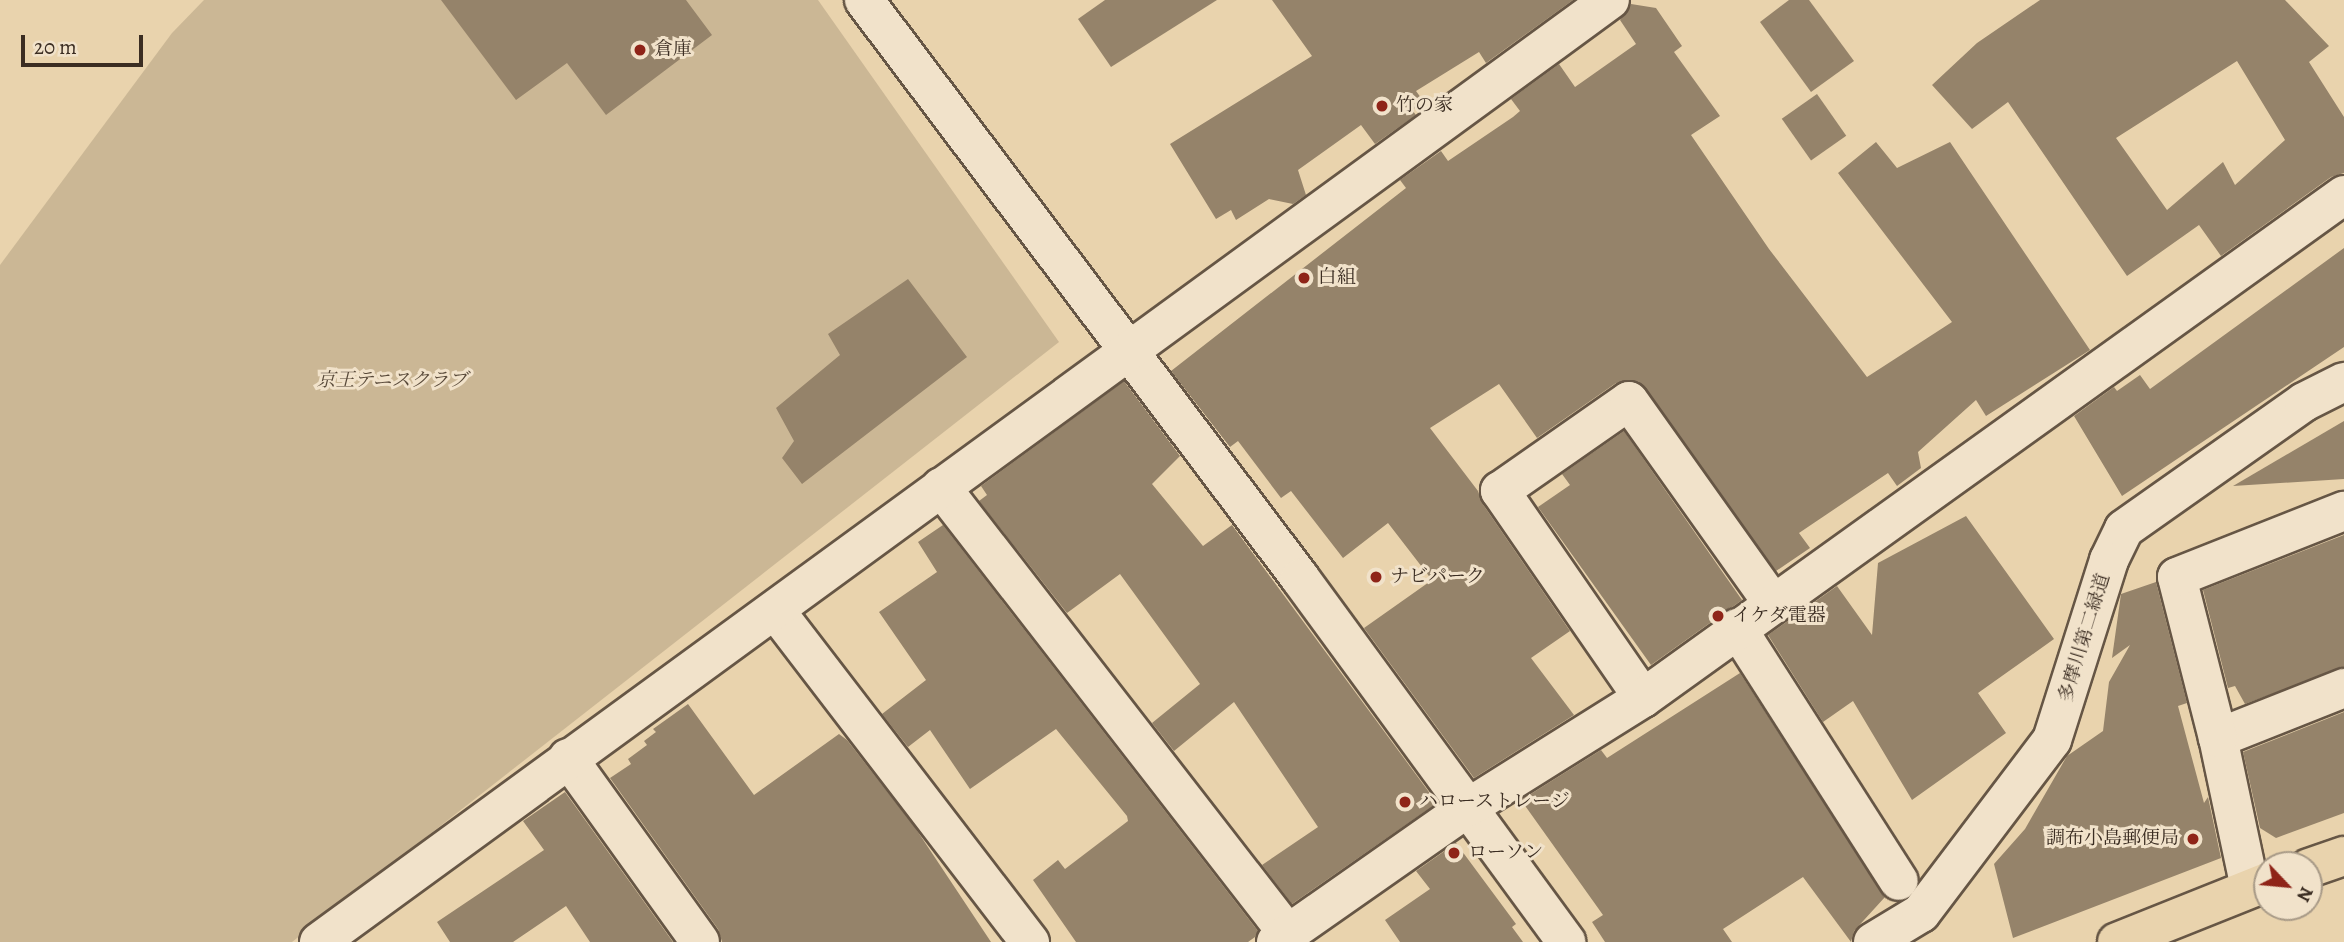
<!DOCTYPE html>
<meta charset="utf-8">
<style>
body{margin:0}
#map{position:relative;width:2344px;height:942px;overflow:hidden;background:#e9d3ad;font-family:Alegreya,"Noto Serif JP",serif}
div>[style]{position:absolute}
.green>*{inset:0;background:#cbb795}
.building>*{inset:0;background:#95836a;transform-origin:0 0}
.roads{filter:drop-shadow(2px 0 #665645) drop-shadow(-2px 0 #665645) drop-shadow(0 2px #665645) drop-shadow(0 -2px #665645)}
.minor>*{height:38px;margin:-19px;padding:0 19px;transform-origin:19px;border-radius:19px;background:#f1e2ca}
.major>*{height:38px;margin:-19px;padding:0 19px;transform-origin:19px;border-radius:19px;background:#e9d3ad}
.dots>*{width:19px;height:19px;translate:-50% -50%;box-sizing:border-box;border:4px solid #f1e2ca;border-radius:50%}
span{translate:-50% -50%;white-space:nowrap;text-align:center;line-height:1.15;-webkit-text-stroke:6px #f1e2ca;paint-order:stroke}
.poi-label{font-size:19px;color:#3b2d22}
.left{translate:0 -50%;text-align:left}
.right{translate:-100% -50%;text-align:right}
.park-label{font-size:19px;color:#584939;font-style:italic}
.street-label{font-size:19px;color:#3b2d22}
.north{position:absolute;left:2253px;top:851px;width:70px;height:70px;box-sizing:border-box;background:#f1e2ca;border:2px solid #a89a87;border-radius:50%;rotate:116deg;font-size:19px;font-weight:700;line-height:28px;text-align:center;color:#3b2d22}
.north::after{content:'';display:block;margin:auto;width:24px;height:32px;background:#8f2418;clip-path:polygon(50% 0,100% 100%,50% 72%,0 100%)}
.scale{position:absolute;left:21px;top:35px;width:122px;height:32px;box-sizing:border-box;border:4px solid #3b2d22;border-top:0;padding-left:9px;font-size:21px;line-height:24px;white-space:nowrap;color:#3b2d22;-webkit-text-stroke:5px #f1e2ca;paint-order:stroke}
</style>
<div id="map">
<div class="green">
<i style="clip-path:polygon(204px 0,818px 0,1059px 342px,292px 942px,0 942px,0 265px,172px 33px)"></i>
</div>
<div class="building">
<i style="clip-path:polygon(441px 0,686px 0,712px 35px,606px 115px,567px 63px,516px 100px)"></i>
<i style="clip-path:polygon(1105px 0,1217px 0,1111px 67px,1078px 19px)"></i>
<i style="clip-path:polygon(1272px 0,1573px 0,1486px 63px,1479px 52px,1416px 91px,1424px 102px,1412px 110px,1416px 115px,1375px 144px,1361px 125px,1298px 170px,1306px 195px,1293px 204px,1269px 199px,1236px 220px,1231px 210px,1216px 219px,1170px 144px,1312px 56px)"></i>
<i style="clip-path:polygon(1789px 0,1809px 0,1854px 61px,1811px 92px,1760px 22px)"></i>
<i style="clip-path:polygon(evenodd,2040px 0,2285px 0,2329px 46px,2309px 62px,2344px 117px,2344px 173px,2331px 177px,2221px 256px,2199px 225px,2127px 276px,2008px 102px,1972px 129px,1932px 85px,1977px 43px,2040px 0,2237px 61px,2285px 140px,2235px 185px,2223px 162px,2167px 210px,2116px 138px,2237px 61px)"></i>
<i style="clip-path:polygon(1631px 4px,1656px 8px,1682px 46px,1674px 52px,1720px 116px,1691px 135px,1769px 249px,1867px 377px,1952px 322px,1838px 173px,1876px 142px,1897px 168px,1950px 142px,2090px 350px,1986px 416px,1976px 400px,1918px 452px,1921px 468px,1897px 486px,1888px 473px,1799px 533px,1810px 548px,1776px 571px,1638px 381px,1616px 383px,1537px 438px,1499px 384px,1430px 428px,1478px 491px,1482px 503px,1570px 631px,1531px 658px,1574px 715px,1474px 778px,1364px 628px,1432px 580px,1388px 523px,1343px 558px,1291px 491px,1281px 498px,1238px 441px,1230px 447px,1171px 371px,1406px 188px,1400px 180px,1441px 151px,1448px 161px,1513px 117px,1520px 111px,1511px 99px,1559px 64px,1575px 87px,1636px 44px,1620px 20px)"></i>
<i style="left:1817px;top:94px;width:51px;height:43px;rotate:55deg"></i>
<i style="clip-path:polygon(2344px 248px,2344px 347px,2122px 496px,2074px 416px,2114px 387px,2117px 391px,2140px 375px,2150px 389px)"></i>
<i style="clip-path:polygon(908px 279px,967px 357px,802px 484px,782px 458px,794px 441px,776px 408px,840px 355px,828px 334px)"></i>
<i style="clip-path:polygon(1124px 381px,1180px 456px,1152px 484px,1203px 546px,1232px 525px,1437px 803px,1292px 904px,1262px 865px,1318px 827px,1234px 702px,1174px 751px,1152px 723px,1200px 684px,1120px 574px,1067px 613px,979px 501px,987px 495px,981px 486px)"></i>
<i style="clip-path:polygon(2344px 421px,2344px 479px,2233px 486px)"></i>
<i style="clip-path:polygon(1624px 431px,1742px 600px,1651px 665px,1538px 507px,1570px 485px,1562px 474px)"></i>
<i style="clip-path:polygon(1966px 516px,2054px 639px,1978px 693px,2006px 733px,1912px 800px,1853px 701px,1823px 722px,1768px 635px,1837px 586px,1872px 635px,1878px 563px)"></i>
<i style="clip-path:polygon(943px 525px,1258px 931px,1255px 937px,1248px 942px,1076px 942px,1033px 880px,1058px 860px,1065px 869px,1128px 821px,1127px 816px,1056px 729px,970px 789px,930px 730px,908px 747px,882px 714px,926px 680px,879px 612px,937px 572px,918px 542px)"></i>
<i style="clip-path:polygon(2344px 535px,2344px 667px,2245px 704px,2235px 686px,2228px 688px,2203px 590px)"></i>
<i style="clip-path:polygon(2156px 582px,2187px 703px,2178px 706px,2204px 803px,2208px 797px,2221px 858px,2013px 938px,1994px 864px,2025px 829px,2067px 756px,2103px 731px,2109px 682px,2130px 645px,2112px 658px,2121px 594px)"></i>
<i style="clip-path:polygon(1740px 673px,1885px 897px,1854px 931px,1851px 942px,1803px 877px,1723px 929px,1732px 942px,1605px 942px,1592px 922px,1603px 915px,1521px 800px,1601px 750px,1607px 758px)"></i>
<i style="clip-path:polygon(688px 704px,754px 795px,839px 734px,847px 740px,914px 826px,991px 942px,722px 942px,718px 929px,610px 778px,631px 764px,628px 759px,647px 745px,644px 741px,656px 732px,653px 729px)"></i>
<i style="clip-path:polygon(2344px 712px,2344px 813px,2276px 838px,2260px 828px,2243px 752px)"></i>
<i style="clip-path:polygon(565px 792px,673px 942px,590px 942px,566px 906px,513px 942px,450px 942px,437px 922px,544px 850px,523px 821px)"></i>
<i style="clip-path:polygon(1456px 843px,1516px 924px,1512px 927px,1523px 942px,1400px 942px,1385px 920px,1430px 889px,1416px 871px)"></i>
</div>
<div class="roads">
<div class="minor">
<i style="left:864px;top:0;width:724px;rotate:52.97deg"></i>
<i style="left:1300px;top:578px;width:451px;rotate:53.8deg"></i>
<i style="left:941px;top:487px;width:566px;rotate:52.18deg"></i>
<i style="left:775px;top:610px;width:419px;rotate:52.5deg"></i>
<i style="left:1737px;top:628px;width:300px;rotate:57.4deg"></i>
<i style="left:1643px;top:698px;width:252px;rotate:-124.6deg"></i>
<i style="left:1500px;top:491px;width:157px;rotate:-34.9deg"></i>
<i style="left:1629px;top:401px;width:249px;rotate:54.6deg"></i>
<i style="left:2218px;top:738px;width:136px;rotate:-21.6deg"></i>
<i style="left:568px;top:758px;width:226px;rotate:54.3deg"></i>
<i style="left:2250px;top:888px;width:153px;rotate:-102deg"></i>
<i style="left:2218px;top:738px;width:166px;rotate:-104.3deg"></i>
<i style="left:2177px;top:577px;width:180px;rotate:-21.6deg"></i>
<i style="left:319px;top:942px;width:1598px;rotate:-36.12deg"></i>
<i style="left:1276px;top:942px;width:236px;rotate:-35deg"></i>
<i style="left:1469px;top:807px;width:205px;rotate:-32.1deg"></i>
<i style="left:1643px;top:698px;width:863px;rotate:-35.66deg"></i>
<i style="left:1873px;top:942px;width:56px;rotate:-31.1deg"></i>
<i style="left:1921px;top:913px;width:217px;rotate:-52.9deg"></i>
<i style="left:2052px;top:740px;width:189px;rotate:-72.4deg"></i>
<i style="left:2109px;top:560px;width:34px;rotate:-64deg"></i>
<i style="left:2124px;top:529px;width:220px;rotate:-35.2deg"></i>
<i style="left:2304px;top:402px;width:45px;rotate:-26.6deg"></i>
</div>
<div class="major">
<i style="left:2309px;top:868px;width:37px;rotate:-19deg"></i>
<i style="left:2117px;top:942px;width:162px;rotate:-21.8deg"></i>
</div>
</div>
<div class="dots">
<i style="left:640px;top:50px;background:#8f2418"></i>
<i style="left:1382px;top:106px;background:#8f2418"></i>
<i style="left:1304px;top:278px;background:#8f2418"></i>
<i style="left:1376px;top:577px;background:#8f2418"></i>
<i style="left:1718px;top:616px;background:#8f2418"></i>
<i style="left:1405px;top:802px;background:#8f2418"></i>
<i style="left:2193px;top:839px;background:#8f2418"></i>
<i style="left:1454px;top:853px;background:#8f2418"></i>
</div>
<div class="poi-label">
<span class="left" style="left:654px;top:50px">倉庫</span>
<span class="left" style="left:1396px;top:106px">竹の家</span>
<span class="left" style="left:1318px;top:278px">白組</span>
<span class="left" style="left:1390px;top:577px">ナビパーク</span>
<span class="left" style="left:1732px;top:616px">イケダ電器</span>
<span class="left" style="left:1419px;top:802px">ハローストレージ</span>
<span class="right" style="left:2179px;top:839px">調布小島郵便局</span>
<span class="left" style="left:1468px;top:853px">ローソン</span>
</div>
<div class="park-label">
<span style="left:392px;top:381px">京王テニスクラブ</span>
</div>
<div class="street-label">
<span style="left:2085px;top:638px;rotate:-73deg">多摩川第二緑道</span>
</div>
<div class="north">N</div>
<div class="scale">20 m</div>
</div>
